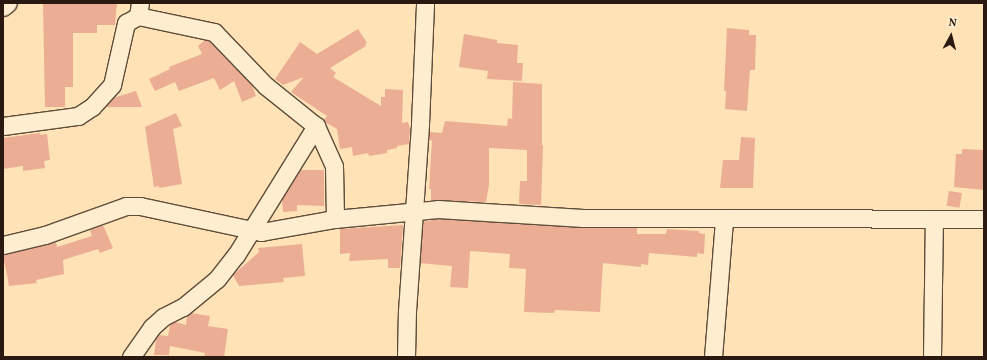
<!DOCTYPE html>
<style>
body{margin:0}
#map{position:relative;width:987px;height:360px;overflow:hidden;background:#ffe3b6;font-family:Vollkorn,serif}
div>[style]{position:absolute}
.building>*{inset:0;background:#ebad94;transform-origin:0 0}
.roads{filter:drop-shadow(1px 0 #5e4c3a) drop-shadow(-1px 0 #5e4c3a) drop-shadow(0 1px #5e4c3a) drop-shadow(0 -1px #5e4c3a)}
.minor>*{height:17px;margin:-8.5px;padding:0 8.5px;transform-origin:8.5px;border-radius:8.5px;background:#ffedd0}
span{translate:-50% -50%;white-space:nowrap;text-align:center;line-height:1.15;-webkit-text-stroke:4px #ffedd0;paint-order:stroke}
.frame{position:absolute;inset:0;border:4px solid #291910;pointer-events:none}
.north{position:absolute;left:931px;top:16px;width:40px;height:40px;-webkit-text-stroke:3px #ffedd0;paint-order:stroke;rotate:7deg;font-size:11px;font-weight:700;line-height:16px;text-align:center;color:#291910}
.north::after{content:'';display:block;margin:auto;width:14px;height:18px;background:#291910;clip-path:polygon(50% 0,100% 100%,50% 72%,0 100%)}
</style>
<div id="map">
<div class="building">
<i style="clip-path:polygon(43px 3px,117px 3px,115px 25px,97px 25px,97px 33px,73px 33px,73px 87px,65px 87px,65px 107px,45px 107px)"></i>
<i style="clip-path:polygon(727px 28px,749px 30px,749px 35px,756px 35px,755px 70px,750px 70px,747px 111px,725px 109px,726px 91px,724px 91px)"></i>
<i style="clip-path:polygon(358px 29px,367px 43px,365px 44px,366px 46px,330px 68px,336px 73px,333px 77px,381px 106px,381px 97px,385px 97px,385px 89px,403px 90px,402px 123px,408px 122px,410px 129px,409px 144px,397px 146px,397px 148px,387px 150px,387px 153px,369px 156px,368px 153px,353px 156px,352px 147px,340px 149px,337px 129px,325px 122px,324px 120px,327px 116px,291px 92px,304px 77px,283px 85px,275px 79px,300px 42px,317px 54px)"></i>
<i style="clip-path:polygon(464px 34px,497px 40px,497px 43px,518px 45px,517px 63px,523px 63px,522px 81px,487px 79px,488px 71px,459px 67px)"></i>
<i style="clip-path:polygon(205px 40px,209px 41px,252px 85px,256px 96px,242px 102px,234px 81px,220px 90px,214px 78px,179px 91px,175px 82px,155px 91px,149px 79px,170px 69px,169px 67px,202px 54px,198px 46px)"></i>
<i style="clip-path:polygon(513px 82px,542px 84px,542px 145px,543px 145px,541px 205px,519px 204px,520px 181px,527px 181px,527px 150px,489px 148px,489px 185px,486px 202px,431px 200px,431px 189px,429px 189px,432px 140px,429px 141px,430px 132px,442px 133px,445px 121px,507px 126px,508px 118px,512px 119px)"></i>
<i style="clip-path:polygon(136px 91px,142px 107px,105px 107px,113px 98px)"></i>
<i style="clip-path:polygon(176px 113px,182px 126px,173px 129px,182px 184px,159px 188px,159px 186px,154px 187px,145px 127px)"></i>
<i style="clip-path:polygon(40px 133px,40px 135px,47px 134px,50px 160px,44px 161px,45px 168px,23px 171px,23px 166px,3px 169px,3px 138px)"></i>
<i style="clip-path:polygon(741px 137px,755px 138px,753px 188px,720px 188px,723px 160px,739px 160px)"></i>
<i style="clip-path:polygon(962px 149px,984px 150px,984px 190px,954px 187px,956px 154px,962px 154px)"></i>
<i style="clip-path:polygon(301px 170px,324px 170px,324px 206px,297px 205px,297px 211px,283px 212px,282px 200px)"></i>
<i style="left:949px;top:191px;width:13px;height:15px;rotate:9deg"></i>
<i style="clip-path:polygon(438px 219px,582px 228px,637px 228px,637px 234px,666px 234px,667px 229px,699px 231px,699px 233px,705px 234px,704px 254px,697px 253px,697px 257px,649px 253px,648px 265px,641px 264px,641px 267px,603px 263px,600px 312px,555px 310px,554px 313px,524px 312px,526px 269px,509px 268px,510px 254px,470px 251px,468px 288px,450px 287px,452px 266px,420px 263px,423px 222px)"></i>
<i style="clip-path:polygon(103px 225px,113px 248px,100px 253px,98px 249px,63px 260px,64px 274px,36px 280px,37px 283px,9px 286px,3px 255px,56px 242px,57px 247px,92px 236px,90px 230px)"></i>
<i style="clip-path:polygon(403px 225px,400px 268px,388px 268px,388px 259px,349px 261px,350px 253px,340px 254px,340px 229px)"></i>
<i style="clip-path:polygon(302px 244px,305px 276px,283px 278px,284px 282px,239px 286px,233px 275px,259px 252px,258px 248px)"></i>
<i style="clip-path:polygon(191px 313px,210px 316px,208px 326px,228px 329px,224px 357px,204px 357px,205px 353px,170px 346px,169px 355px,154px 355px,156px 339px,158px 335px,168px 336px,170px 325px,175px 322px,186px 325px,187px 316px)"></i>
</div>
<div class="roads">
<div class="minor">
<i style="left:140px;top:3px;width:13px;rotate:99deg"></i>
<i style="left:138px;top:16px;width:78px;rotate:11.9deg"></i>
<i style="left:214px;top:32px;width:75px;rotate:46.1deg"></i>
<i style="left:266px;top:86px;width:64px;rotate:38.7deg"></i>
<i style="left:316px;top:126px;width:44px;rotate:65.8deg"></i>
<i style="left:334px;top:166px;width:53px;rotate:88.9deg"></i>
<i style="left:3px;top:7px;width:6px;rotate:-39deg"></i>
<i style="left:3px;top:126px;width:76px;rotate:-7.6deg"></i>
<i style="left:78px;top:116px;width:17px;rotate:-33deg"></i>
<i style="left:92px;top:107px;width:30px;rotate:-48deg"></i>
<i style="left:112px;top:85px;width:64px;rotate:-77.3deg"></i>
<i style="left:126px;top:23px;width:14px;rotate:-30deg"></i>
<i style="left:3px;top:245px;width:43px;rotate:-13.4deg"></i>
<i style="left:45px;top:235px;width:86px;rotate:-19.7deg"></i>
<i style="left:126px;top:206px;width:14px"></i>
<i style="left:140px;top:206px;width:124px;rotate:12.1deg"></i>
<i style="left:261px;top:232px;width:75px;rotate:-10deg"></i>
<i style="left:335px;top:219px;width:103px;rotate:-5.5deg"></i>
<i style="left:438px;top:209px;width:145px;rotate:3.6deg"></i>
<i style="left:583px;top:218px;width:401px;rotate:0.1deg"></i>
<i style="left:131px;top:357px;width:37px;rotate:-55deg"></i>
<i style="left:152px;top:327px;width:15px;rotate:-42deg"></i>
<i style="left:163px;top:317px;width:22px;rotate:-27deg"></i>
<i style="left:183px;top:307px;width:44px;rotate:-39.5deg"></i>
<i style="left:217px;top:279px;width:31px;rotate:-52deg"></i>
<i style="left:236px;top:255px;width:152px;rotate:-58.2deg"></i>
<i style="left:406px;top:357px;width:46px;rotate:-88.8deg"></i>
<i style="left:407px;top:311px;width:187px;rotate:-86deg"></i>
<i style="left:420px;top:124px;width:121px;rotate:-87.6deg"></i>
<i style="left:713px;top:357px;width:138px;rotate:-85.4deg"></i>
<i style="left:932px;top:357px;width:138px;rotate:-89.2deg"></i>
</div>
</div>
<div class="frame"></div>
<div class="north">N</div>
</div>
